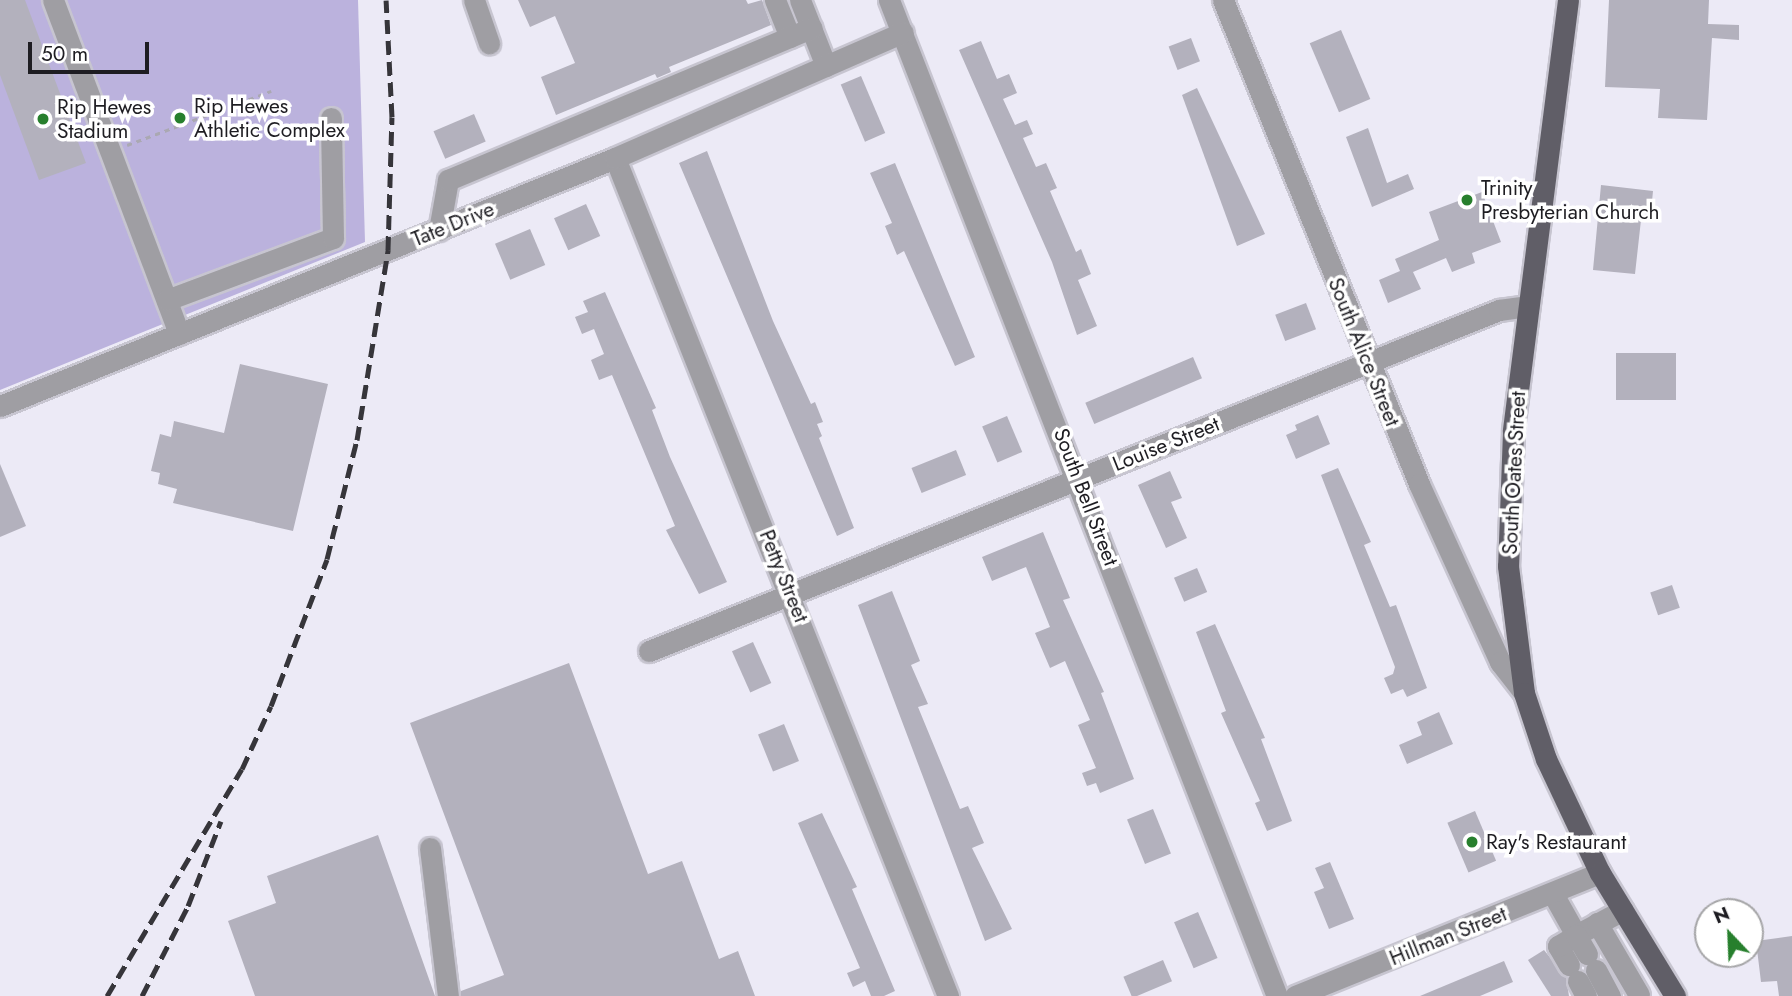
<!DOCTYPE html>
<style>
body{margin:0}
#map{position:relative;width:1792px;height:996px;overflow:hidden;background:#eceaf6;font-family:Jost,sans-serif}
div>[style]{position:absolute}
.green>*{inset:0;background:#bbb2dd}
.building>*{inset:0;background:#b3b1bd;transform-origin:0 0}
.path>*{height:2.5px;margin-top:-1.25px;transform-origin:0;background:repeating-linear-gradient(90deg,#aaa8b2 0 5px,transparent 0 10px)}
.roads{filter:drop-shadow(2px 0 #c7c5d0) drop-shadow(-2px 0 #c7c5d0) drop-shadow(0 2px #c7c5d0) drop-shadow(0 -2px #c7c5d0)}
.minor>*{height:21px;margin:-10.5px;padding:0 10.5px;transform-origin:10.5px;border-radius:10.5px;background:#9f9ea3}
.major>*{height:21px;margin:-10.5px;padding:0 10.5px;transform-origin:10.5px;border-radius:10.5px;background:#605e67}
.rail>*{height:5px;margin-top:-2.5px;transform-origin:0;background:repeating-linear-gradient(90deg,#36353a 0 14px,transparent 0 21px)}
.dots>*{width:19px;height:19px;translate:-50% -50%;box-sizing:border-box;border:4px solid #fff;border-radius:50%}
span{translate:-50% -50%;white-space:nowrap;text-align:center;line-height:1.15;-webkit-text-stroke:7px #fff;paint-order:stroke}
.poi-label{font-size:21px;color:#1e1d22}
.left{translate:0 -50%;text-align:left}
.street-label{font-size:21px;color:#1e1d22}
.north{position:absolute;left:1694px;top:898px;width:70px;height:70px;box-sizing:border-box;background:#fff;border:2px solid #a5a5a7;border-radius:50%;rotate:337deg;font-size:19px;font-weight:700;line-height:28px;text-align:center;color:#1e1d22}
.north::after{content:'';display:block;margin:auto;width:24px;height:32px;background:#277f2d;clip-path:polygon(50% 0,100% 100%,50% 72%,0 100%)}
.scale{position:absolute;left:28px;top:42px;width:121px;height:32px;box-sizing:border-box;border:4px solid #1e1d22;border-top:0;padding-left:9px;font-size:21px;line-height:24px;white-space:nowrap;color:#1e1d22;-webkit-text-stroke:5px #fff;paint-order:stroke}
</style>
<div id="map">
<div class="green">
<i style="clip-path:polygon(0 0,358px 0,365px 242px,0 390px)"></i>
</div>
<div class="building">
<i style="clip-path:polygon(0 0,25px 0,86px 163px,39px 180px,0 75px)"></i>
<i style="clip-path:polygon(518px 0,746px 0,748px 4px,762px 0,771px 25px,669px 67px,671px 72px,657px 78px,655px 74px,556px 115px,541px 77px,575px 63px,555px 16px,530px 27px)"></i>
<i style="clip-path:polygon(1609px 0,1709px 0,1708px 24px,1739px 25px,1739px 40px,1712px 38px,1707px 120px,1658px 118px,1660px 89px,1605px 87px)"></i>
<i style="left:1341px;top:30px;width:75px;height:34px;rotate:67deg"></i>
<i style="left:1191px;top:38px;width:25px;height:24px;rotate:69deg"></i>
<i style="clip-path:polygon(981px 41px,997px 79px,1009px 74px,1017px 93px,1003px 99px,1015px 125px,1027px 120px,1033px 134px,1023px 138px,1036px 167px,1046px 163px,1057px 188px,1050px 191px,1076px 252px,1081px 249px,1091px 274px,1078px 280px,1097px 326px,1077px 335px,1052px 262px,959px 50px)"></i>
<i style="left:861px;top:76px;width:62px;height:22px;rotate:67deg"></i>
<i style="clip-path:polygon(1197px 88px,1265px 234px,1237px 246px,1182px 95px)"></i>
<i style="left:474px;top:114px;width:30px;height:44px;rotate:67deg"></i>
<i style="clip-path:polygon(1368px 128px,1387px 183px,1408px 174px,1414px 189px,1372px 207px,1346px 137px)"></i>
<i style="clip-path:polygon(707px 151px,773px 321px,811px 404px,815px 402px,823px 422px,817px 424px,822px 436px,819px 438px,854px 528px,837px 536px,679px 163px)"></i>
<i style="clip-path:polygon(895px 163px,975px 357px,955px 366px,904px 251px,897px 255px,885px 226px,892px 223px,870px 173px)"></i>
<i style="clip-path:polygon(1601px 185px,1653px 191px,1651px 212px,1642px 211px,1635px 274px,1593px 270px)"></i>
<i style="clip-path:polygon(1482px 192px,1501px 242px,1472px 253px,1475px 263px,1452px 272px,1446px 258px,1413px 272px,1421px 289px,1388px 303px,1379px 280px,1400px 271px,1395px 259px,1439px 240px,1429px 212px)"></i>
<i style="left:586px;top:204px;width:35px;height:35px;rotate:66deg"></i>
<i style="left:530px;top:229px;width:39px;height:38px;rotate:67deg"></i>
<i style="clip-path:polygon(605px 292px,656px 408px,652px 410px,670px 457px,727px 582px,699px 594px,666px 530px,675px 526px,612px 375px,599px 380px,591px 360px,604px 354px,594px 329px,582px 334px,575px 317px,588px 312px,583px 301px)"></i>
<i style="left:1306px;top:303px;width:28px;height:33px;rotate:69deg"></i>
<i style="left:1616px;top:353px;width:60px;height:47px"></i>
<i style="left:1193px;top:357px;width:23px;height:117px;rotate:67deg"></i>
<i style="clip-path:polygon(240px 364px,328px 384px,293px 531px,173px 503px,177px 489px,158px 484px,160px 473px,151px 471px,160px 434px,171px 437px,174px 421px,224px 433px)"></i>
<i style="clip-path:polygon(1318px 415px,1330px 444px,1296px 459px,1286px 435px,1297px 430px,1295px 425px)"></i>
<i style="left:1007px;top:416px;width:39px;height:27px;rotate:67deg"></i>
<i style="left:956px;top:450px;width:27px;height:48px;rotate:68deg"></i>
<i style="clip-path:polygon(0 464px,26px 526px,0 537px)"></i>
<i style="clip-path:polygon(1338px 468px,1371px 542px,1364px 545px,1390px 607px,1396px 605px,1427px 688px,1407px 697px,1403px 689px,1391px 694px,1384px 678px,1393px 674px,1395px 667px,1321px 475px)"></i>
<i style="clip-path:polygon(1170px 471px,1182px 498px,1171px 502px,1187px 538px,1166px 548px,1138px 485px)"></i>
<i style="clip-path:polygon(1043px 532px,1070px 598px,1063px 600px,1104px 692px,1101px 693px,1134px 779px,1100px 793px,1096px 783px,1087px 786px,1082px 773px,1096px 768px,1078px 725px,1090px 720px,1065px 661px,1050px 668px,1035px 633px,1050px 627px,1026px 567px,992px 581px,982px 557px)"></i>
<i style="left:1197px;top:568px;width:26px;height:25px;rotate:67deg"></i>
<i style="left:1672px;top:585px;width:24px;height:23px;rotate:71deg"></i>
<i style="clip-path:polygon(892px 591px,920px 661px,911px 665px,928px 704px,918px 707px,960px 809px,968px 806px,984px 843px,972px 848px,1012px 929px,985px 941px,858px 605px)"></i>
<i style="clip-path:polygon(1215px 624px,1265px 738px,1261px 739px,1292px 821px,1267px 831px,1255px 803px,1260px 801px,1221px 713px,1226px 711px,1196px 632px)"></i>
<i style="left:753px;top:642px;width:45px;height:23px;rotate:66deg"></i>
<i style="clip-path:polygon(569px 663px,648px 874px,682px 861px,719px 959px,738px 951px,755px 996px,461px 996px,461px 991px,504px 975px,410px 723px)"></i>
<i style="clip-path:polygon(1439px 712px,1453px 744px,1407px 764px,1399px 745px,1422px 735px,1417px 722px)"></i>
<i style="left:784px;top:724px;width:40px;height:28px;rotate:68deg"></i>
<i style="left:1153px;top:809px;width:48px;height:28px;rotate:68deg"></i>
<i style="left:1475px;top:811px;width:54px;height:30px;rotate:67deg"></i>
<i style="clip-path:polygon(822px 813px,857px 887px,852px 889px,895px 991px,884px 996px,871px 996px,865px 981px,853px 987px,847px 973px,860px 968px,798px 823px)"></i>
<i style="clip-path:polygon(378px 835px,435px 996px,255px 996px,228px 921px,276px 903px,267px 876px)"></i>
<i style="clip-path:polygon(1330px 862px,1354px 919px,1329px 929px,1314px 892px,1324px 888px,1315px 868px)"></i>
<i style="left:1198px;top:912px;width:50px;height:26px;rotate:67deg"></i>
<i style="clip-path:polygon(1792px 936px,1792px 996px,1779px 996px,1777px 981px,1761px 982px,1756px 941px)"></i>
<i style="clip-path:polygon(1544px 950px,1566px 977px,1569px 996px,1551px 996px,1528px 960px)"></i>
<i style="left:1163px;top:960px;width:23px;height:43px;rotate:67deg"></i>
<i style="clip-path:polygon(1504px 961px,1513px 982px,1480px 996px,1420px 996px)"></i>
</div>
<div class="path">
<i style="left:127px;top:145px;width:154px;rotate:-20.6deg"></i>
</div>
<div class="roads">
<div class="minor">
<i style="left:53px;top:0;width:357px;rotate:69.3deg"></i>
<i style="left:474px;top:0;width:46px;rotate:70.8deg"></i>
<i style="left:775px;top:0;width:40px;rotate:68deg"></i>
<i style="left:800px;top:0;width:71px;rotate:68.5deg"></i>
<i style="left:889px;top:0;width:1069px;rotate:68.72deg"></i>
<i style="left:1223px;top:0;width:522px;rotate:67.95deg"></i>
<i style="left:1419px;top:484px;width:196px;rotate:65.5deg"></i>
<i style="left:1500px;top:662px;width:39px;rotate:52deg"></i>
<i style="left:615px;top:158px;width:902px;rotate:68.33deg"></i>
<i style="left:439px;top:230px;width:51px;rotate:-79.8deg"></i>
<i style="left:448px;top:180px;width:394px;rotate:-22.7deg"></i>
<i style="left:167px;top:300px;width:177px;rotate:-20.5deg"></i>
<i style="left:333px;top:238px;width:120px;rotate:-91deg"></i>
<i style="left:0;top:406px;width:663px;rotate:-21.96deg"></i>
<i style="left:615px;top:158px;width:314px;rotate:-23.6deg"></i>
<i style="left:649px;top:651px;width:916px;rotate:-21.86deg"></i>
<i style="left:1499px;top:310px;width:30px;rotate:-8deg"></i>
<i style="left:430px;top:848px;width:149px;rotate:83.1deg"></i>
<i style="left:1553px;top:894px;width:47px;rotate:60.7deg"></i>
<i style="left:1576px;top:935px;width:53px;rotate:-28deg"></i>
<i style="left:1597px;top:923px;width:83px;rotate:59.7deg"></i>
<i style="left:1569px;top:965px;width:22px;rotate:-120deg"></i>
<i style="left:1558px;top:946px;width:21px;rotate:-31deg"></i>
<i style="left:1576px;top:935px;width:22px;rotate:60deg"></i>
<i style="left:1596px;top:970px;width:30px;rotate:62deg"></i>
<i style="left:1578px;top:981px;width:17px;rotate:62deg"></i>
<i style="left:1295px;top:996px;width:329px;rotate:-22deg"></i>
</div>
<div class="major">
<i style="left:1568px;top:0;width:435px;rotate:97.3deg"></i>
<i style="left:1513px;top:432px;width:134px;rotate:92.1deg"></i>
<i style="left:1508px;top:566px;width:128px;rotate:82.8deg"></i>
<i style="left:1524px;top:693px;width:70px;rotate:71.6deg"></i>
<i style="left:1546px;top:759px;width:126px;rotate:64.7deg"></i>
<i style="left:1600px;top:873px;width:144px;rotate:58.6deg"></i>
</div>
</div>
<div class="rail">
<i style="left:107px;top:996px;width:264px;rotate:-59.3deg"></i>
<i style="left:242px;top:769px;width:69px;rotate:-65.3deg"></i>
<i style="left:271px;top:706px;width:157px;rotate:-69.1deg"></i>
<i style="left:327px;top:559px;width:123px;rotate:-75.9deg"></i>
<i style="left:357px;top:440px;width:193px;rotate:-80.7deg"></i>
<i style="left:388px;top:250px;width:133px;rotate:-88.3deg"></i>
<i style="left:392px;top:117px;width:117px;rotate:-92.9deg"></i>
<i style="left:142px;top:996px;width:101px;rotate:-62.9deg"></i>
<i style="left:188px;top:906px;width:91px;rotate:-68.8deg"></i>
</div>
<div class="dots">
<i style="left:180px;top:118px;background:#277f2d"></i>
<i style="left:43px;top:119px;background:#277f2d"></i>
<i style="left:1467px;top:200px;background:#277f2d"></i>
<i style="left:1472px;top:842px;background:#277f2d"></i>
</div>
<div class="poi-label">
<span class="left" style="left:194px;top:118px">Rip Hewes<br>Athletic Complex</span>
<span class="left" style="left:57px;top:119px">Rip Hewes<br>Stadium</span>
<span class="left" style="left:1481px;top:200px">Trinity<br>Presbyterian Church</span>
<span class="left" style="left:1486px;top:842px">Ray's Restaurant</span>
</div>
<div class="street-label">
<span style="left:453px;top:224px;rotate:-22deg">Tate Drive</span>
<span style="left:1364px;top:352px;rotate:68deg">South Alice Street</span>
<span style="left:1166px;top:444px;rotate:-22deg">Louise Street</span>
<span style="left:1514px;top:473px;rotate:-87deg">South Oates Street</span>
<span style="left:1086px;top:497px;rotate:69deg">South Bell Street</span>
<span style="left:784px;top:576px;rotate:68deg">Petty Street</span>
<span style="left:1448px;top:936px;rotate:-22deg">Hillman Street</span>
</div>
<div class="north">N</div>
<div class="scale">50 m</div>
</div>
